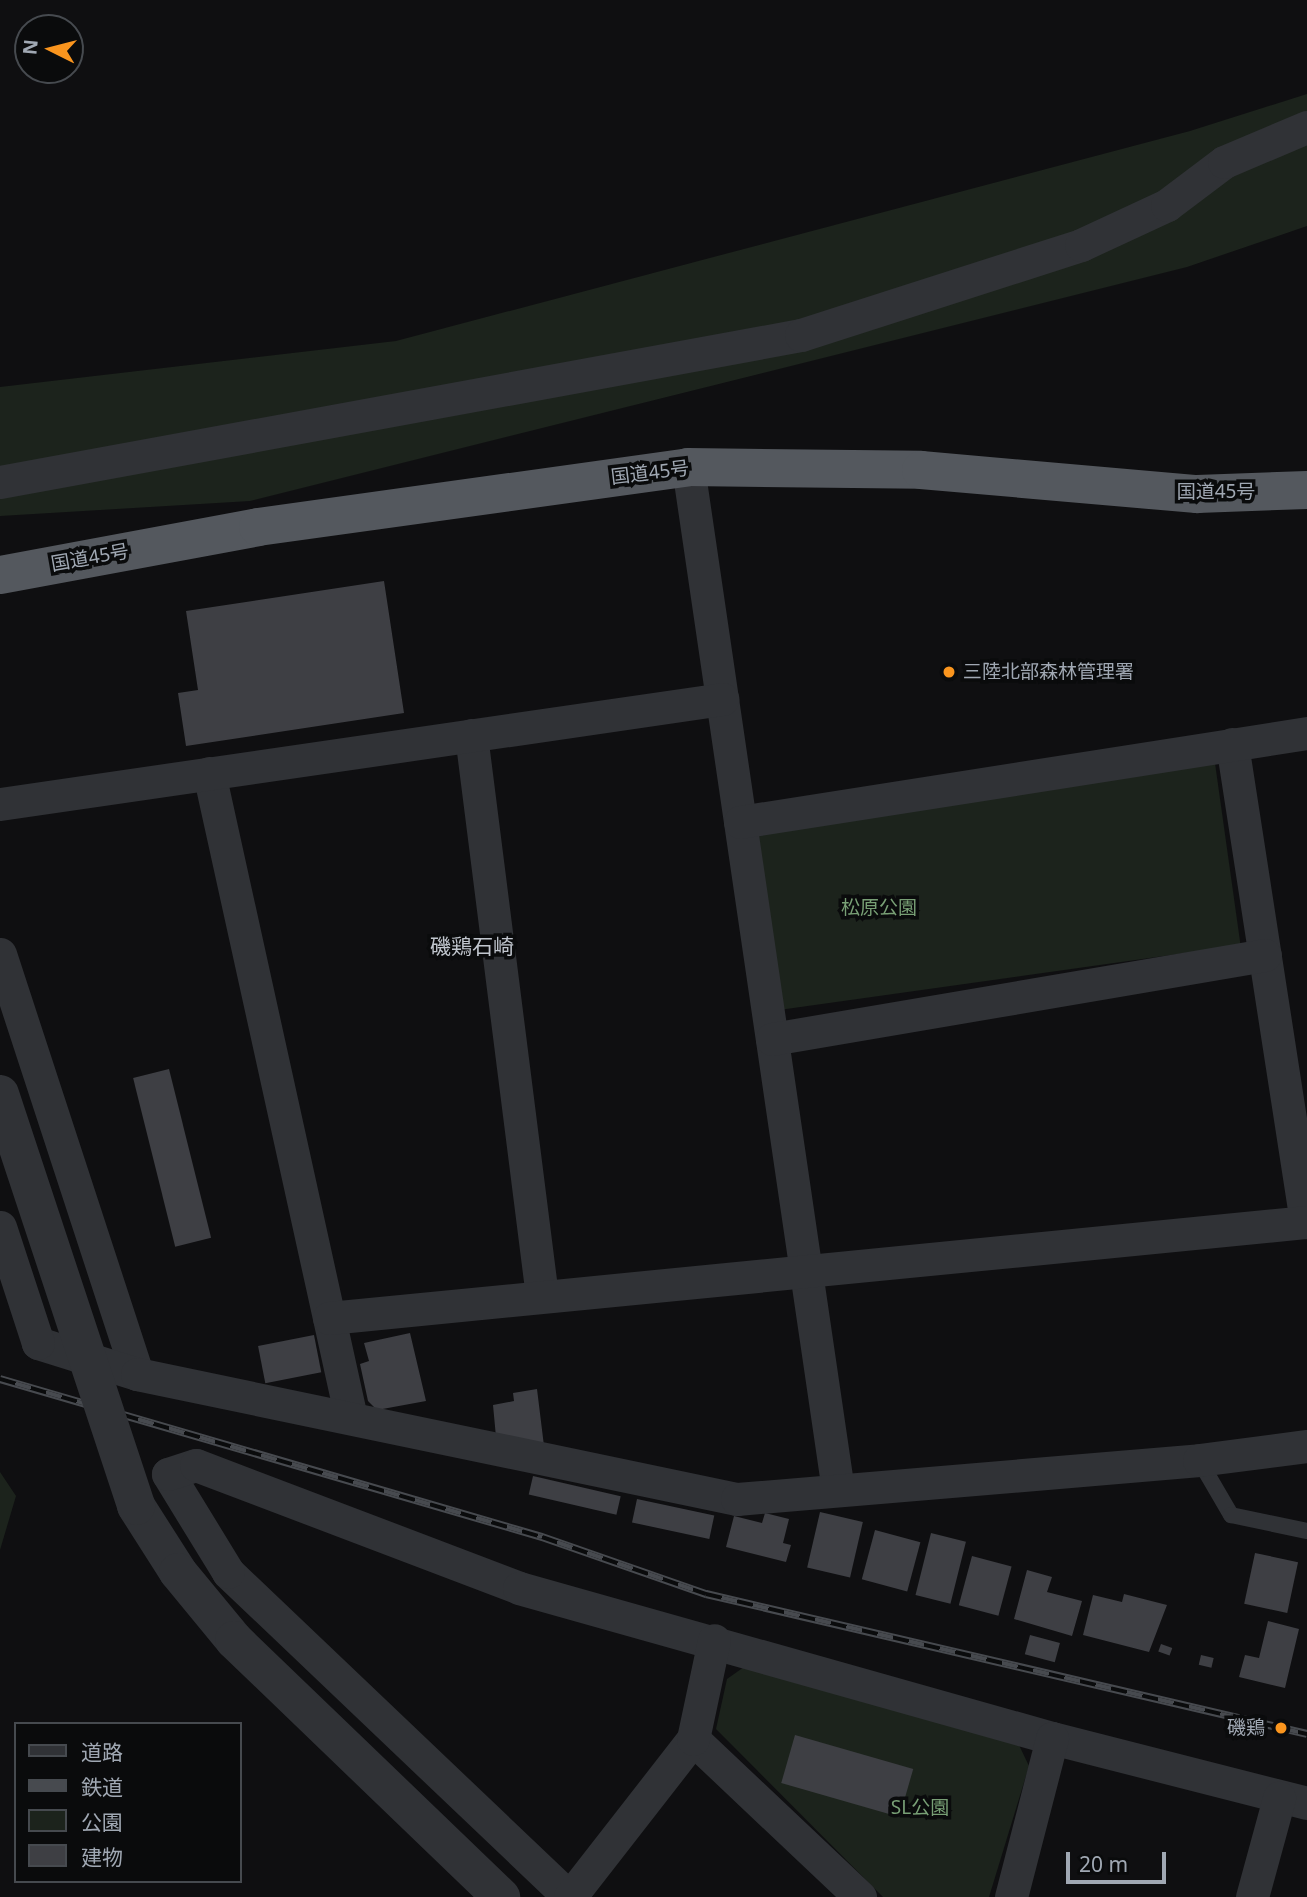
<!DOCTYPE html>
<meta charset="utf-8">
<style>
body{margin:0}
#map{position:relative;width:1307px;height:1897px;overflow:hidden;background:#0f0f11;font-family:"Noto Sans","Noto Sans JP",sans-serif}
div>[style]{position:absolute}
.green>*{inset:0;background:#1c231c;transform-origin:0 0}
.building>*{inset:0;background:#3e3f44;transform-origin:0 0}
.service>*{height:16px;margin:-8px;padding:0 8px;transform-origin:8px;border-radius:8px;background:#303236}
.minor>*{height:33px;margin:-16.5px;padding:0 16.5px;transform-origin:16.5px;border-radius:16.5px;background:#303236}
.tertiary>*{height:38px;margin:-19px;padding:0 19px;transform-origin:19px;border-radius:19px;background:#303236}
.trunk>*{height:38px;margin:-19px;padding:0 19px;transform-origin:19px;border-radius:19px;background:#54585e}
.rail>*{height:8px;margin-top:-4px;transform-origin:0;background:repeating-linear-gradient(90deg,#0a0b0c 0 16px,#474a4f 0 32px);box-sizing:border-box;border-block:2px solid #474a4f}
.tertiary-bridge>*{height:38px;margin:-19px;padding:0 19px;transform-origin:19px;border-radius:19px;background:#303236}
.dots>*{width:19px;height:19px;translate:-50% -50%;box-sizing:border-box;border:4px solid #0a0b0c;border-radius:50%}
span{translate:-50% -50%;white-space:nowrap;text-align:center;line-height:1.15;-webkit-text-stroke:7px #0a0b0c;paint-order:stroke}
.street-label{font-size:19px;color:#a0a8b3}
.poi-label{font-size:19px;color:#a0a8b3}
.left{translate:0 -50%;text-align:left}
.right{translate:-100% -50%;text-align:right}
.park-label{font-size:19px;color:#789f75}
.neighbourhood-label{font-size:21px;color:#c1c6ce}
.legend{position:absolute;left:14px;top:1722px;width:228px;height:161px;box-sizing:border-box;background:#0a0b0c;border:2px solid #464a4f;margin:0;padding:9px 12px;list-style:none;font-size:21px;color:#a0a8b3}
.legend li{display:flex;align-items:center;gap:14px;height:35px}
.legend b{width:35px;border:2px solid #464a4f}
.north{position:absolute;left:14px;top:14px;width:70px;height:70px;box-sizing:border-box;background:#0a0b0c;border:2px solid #464a4f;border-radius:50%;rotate:276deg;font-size:19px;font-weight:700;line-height:28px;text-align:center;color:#a0a8b3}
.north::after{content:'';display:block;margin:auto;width:24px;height:32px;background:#fa951e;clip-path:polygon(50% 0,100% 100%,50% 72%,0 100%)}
.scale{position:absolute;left:1066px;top:1852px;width:100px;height:32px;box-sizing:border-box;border:4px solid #a0a8b3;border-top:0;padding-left:9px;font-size:21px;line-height:24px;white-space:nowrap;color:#a0a8b3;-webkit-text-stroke:5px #0a0b0c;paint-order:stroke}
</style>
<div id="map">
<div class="green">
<i style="clip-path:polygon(1307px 94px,1307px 226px,1187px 267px,250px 501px,0 516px,0 387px,396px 341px,1190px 131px)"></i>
<i style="left:1214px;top:756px;width:191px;height:466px;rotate:82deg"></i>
<i style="clip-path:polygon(0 1472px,16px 1496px,0 1550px)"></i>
<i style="clip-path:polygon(744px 1667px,1018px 1743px,1029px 1766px,989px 1897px,883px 1897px,716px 1729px,727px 1679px)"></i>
</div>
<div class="building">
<i style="clip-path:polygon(384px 581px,404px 713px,186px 746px,178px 693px,198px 690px,186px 611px)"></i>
<i style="left:169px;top:1069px;width:174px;height:37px;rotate:76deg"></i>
<i style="clip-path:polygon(410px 1333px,426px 1401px,377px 1410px,368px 1401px,360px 1364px,369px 1361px,364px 1343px)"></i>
<i style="left:314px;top:1335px;width:38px;height:57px;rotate:79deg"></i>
<i style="clip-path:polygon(537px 1389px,544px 1446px,496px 1437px,493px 1405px,514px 1401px,513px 1393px)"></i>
<i style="left:533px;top:1476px;width:90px;height:19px;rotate:13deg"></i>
<i style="left:637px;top:1499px;width:79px;height:24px;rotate:12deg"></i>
<i style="left:820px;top:1512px;width:44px;height:57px;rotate:13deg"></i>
<i style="clip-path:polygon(765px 1513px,789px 1519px,783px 1543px,791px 1545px,786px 1562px,726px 1547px,734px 1516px,762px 1523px)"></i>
<i style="left:875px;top:1530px;width:47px;height:51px;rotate:15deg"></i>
<i style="left:931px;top:1533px;width:36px;height:64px;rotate:14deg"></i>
<i style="left:1255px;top:1553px;width:44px;height:52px;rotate:12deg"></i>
<i style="left:972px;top:1556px;width:41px;height:51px;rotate:15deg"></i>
<i style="clip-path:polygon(1027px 1570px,1052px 1577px,1047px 1592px,1082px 1601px,1072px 1636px,1014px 1619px)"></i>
<i style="clip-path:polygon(1124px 1594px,1167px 1605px,1149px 1652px,1083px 1635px,1093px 1595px,1122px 1602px)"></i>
<i style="clip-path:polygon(1268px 1621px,1299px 1629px,1285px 1688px,1239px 1677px,1245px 1655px,1259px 1658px)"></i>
<i style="left:1030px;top:1635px;width:31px;height:20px;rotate:15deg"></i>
<i style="left:1161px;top:1644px;width:12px;height:8px;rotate:20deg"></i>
<i style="left:1201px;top:1655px;width:13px;height:10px;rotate:13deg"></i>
<i style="left:795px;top:1735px;width:123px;height:50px;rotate:16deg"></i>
</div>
<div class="service">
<i style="left:1199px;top:1460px;width:64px;rotate:59.8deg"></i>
<i style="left:1231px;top:1515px;width:78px;rotate:11.9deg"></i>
</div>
<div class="minor">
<i style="left:688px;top:467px;width:1034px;rotate:81.66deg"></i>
<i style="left:0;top:482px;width:814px;rotate:-10.4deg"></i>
<i style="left:801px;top:335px;width:294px;rotate:-17.8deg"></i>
<i style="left:1081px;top:245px;width:95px;rotate:-24.9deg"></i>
<i style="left:1167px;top:205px;width:71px;rotate:-37deg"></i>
<i style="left:1224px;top:162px;width:90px;rotate:-22.9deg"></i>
<i style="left:471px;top:735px;width:565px;rotate:82.79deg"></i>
<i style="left:1232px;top:744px;width:484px;rotate:81.2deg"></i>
<i style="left:209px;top:773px;width:660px;rotate:77.58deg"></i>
<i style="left:0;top:804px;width:730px;rotate:-8.27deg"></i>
<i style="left:740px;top:822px;width:574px;rotate:-8.92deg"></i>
<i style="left:0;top:954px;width:442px;rotate:71.9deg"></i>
<i style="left:137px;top:1374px;width:104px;rotate:-162.6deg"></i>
<i style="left:38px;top:1343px;width:122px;rotate:-108.1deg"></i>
<i style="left:772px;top:1039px;width:500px;rotate:-9.67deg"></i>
<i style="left:329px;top:1318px;width:983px;rotate:-5.61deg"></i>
<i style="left:137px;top:1374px;width:613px;rotate:11.77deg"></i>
<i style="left:737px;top:1499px;width:464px;rotate:-4.8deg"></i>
<i style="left:1199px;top:1460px;width:109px;rotate:-7.4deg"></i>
<i style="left:693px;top:1739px;width:230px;rotate:43.4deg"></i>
<i style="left:569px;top:1897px;width:471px;rotate:-136.4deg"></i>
<i style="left:228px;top:1572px;width:115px;rotate:-121.5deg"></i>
<i style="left:168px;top:1474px;width:29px;rotate:-18deg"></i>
<i style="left:196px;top:1465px;width:346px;rotate:20.8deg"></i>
<i style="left:519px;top:1588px;width:554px;rotate:15.72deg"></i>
<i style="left:1052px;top:1738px;width:263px;rotate:14.3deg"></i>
<i style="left:570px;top:1897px;width:200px;rotate:-52.1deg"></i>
<i style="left:693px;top:1739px;width:101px;rotate:-78deg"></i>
<i style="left:1011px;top:1897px;width:164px;rotate:-75.5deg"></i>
<i style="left:1252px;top:1897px;width:103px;rotate:-74.7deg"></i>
</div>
<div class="tertiary">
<i style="left:136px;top:1506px;width:78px;rotate:57.5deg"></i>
<i style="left:178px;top:1572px;width:88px;rotate:50.5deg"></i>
<i style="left:234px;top:1640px;width:371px;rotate:43.9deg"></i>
</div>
<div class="trunk">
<i style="left:0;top:575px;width:262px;rotate:-10.5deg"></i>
<i style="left:258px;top:527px;width:434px;rotate:-7.9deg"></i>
<i style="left:688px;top:467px;width:233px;rotate:0.7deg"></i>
<i style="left:921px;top:470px;width:277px;rotate:5deg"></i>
<i style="left:1197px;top:494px;width:110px;rotate:-2.1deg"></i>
</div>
<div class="rail">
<i style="left:0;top:1379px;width:565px;rotate:16.25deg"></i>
<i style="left:542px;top:1537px;width:174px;rotate:19.2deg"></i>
<i style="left:706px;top:1594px;width:617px;rotate:13.11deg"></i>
</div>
<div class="tertiary-bridge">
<i style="left:0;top:1094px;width:434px;rotate:71.7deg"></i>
</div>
<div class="dots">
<i style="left:949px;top:672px;background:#fa951e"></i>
<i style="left:1281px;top:1728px;background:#fa951e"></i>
</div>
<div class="street-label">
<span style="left:650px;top:473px;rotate:-7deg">国道45号</span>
<span style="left:1216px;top:492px">国道45号</span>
<span style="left:90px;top:558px;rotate:-10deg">国道45号</span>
</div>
<div class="poi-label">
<span class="left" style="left:963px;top:672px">三陸北部森林管理署</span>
<span class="right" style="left:1265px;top:1728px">磯鶏</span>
</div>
<div class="park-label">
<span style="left:879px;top:908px">松原公園</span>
<span style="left:920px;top:1808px">SL公園</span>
</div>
<div class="neighbourhood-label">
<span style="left:472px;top:946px">磯鶏石崎</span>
</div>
<ul class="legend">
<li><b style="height:9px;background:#303236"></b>道路</li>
<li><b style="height:9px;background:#474a4f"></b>鉄道</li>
<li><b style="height:19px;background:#1c231c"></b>公園</li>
<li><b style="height:19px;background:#3e3f44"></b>建物</li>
</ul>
<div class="north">N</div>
<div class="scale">20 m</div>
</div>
